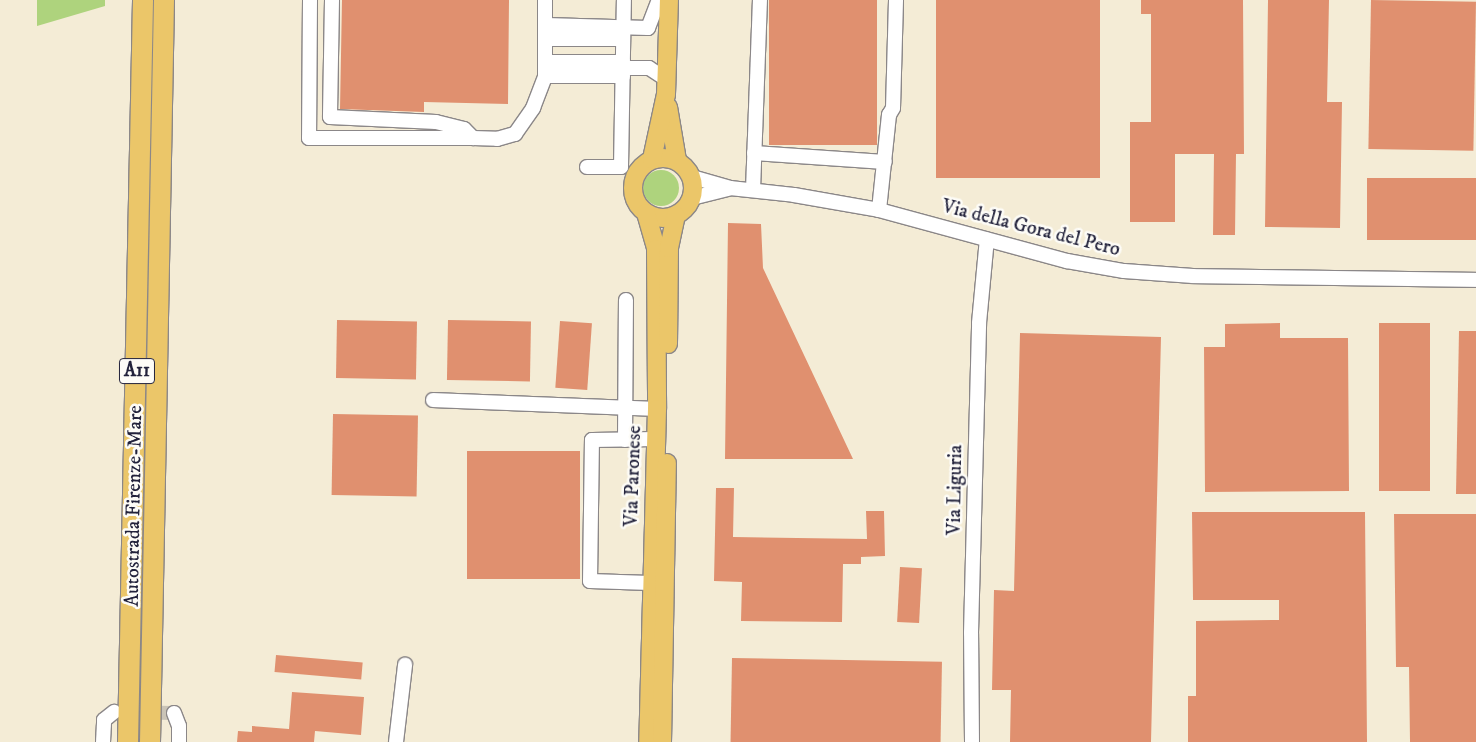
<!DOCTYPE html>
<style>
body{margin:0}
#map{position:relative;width:1476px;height:742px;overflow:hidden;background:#f4ecd6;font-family:"IM FELL DW Pica",serif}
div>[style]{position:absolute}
.green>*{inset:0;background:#aed37d}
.round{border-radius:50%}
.building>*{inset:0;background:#e0906f;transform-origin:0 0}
.minor-tunnel>*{height:14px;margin-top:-7px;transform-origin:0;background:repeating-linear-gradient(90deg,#cac4b7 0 14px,transparent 0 21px)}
.roads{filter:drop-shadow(1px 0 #8b8788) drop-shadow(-1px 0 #8b8788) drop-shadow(0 1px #8b8788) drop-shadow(0 -1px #8b8788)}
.minor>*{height:14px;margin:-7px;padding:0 7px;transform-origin:7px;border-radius:7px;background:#fff}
.major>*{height:18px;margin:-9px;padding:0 9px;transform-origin:9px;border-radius:9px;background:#ebc669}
.major>.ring{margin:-9px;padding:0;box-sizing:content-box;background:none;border:18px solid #ebc669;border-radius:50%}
.highway>*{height:20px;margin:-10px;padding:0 10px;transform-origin:10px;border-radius:10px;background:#ebc669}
span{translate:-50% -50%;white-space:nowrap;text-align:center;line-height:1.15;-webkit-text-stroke:5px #fdfcf7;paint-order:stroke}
.shield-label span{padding:1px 4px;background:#fdfcf7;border:1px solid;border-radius:4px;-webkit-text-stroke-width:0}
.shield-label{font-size:19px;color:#22223b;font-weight:700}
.street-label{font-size:20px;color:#22223b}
</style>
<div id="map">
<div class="green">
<i style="clip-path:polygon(37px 0,105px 0,105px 6px,37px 26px)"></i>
<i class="round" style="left:643px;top:170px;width:36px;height:36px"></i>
</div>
<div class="building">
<i style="clip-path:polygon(342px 0,509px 0,508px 104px,424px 102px,424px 112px,340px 109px)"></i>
<i style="left:769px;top:0;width:108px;height:145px"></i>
<i style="left:936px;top:0;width:164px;height:178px"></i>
<i style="clip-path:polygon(1141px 0,1243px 0,1244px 154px,1236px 154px,1235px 235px,1213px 235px,1214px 154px,1175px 154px,1175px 222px,1130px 222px,1130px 122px,1151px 122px,1151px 14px,1141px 14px)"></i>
<i style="clip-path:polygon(1268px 0,1329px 0,1327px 102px,1342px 102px,1340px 228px,1265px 227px)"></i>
<i style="left:1371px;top:0;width:105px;height:149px;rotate:1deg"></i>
<i style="left:1367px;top:178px;width:109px;height:62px"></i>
<i style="clip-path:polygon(728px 223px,761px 224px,763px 268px,853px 459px,725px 459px)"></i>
<i style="left:337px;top:320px;width:80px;height:58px;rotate:1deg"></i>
<i style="left:448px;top:320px;width:83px;height:60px;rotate:1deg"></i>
<i style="left:560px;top:321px;width:32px;height:67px;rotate:4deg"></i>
<i style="clip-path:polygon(1280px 323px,1280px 338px,1348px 338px,1349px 491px,1205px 492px,1204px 347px,1225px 347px,1225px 324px)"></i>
<i style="left:1379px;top:323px;width:51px;height:168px"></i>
<i style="clip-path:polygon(1459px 331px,1476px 331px,1476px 494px,1456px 494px)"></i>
<i style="clip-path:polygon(1020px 333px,1161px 337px,1151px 742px,1010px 742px,1011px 690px,992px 690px,994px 590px,1014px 591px)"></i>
<i style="left:333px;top:414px;width:85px;height:81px;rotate:1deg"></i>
<i style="left:467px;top:451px;width:113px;height:128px"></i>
<i style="clip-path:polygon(716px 488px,734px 488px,733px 537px,867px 539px,866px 511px,884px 511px,885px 556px,861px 557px,861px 564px,843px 564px,842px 622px,741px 621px,742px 582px,714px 581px)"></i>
<i style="clip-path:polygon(1192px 512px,1365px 512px,1367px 742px,1188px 742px,1188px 696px,1196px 696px,1196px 621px,1279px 620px,1279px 600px,1193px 600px)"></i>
<i style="clip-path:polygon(1394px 514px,1476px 514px,1476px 742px,1410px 742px,1409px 667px,1396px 667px)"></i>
<i style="left:900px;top:567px;width:22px;height:55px;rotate:3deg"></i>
<i style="left:276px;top:655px;width:87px;height:17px;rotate:5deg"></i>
<i style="left:732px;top:658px;width:210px;height:84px;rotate:1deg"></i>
<i style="clip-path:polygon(292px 692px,364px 697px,361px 735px,315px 731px,314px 742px,237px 742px,238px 731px,252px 732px,252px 726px,289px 729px)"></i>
</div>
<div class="minor-tunnel">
<i style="left:119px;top:712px;width:55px;rotate:1deg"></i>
</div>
<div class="roads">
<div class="minor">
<i style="left:310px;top:0;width:138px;rotate:90.4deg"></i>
<i style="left:309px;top:138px;width:164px"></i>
<i style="left:332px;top:0;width:117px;rotate:91deg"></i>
<i style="left:330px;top:117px;width:106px;rotate:2.7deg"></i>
<i style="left:436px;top:122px;width:29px;rotate:14deg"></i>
<i style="left:464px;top:129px;width:13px;rotate:45deg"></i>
<i style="left:473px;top:138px;width:24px;rotate:2deg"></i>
<i style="left:497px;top:139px;width:19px;rotate:-16deg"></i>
<i style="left:515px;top:134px;width:32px;rotate:-55deg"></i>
<i style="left:533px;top:108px;width:34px;rotate:-69deg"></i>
<i style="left:545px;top:76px;width:76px;rotate:-90deg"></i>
<i style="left:546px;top:25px;width:102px;rotate:1.7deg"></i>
<i style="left:648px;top:28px;width:30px;rotate:-69deg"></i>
<i style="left:546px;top:39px;width:77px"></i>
<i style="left:545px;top:62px;width:78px"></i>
<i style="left:623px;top:68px;width:26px"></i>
<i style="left:649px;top:68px;width:20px;rotate:33deg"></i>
<i style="left:545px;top:76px;width:78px"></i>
<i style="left:754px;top:153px;width:131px;rotate:3.9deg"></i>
<i style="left:587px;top:167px;width:34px"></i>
<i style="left:621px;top:167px;width:167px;rotate:-89deg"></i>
<i style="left:692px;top:177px;width:40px;rotate:16deg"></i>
<i style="left:730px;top:188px;width:64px;rotate:6.2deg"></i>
<i style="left:794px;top:195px;width:86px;rotate:10deg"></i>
<i style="left:879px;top:210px;width:195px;rotate:15.2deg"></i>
<i style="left:1067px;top:261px;width:58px;rotate:10deg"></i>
<i style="left:1124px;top:271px;width:69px;rotate:4.1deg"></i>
<i style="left:1193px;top:276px;width:283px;rotate:0.8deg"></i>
<i style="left:753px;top:190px;width:190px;rotate:-87.9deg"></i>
<i style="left:692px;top:198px;width:37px;rotate:-14deg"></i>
<i style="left:879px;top:210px;width:96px;rotate:-84deg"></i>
<i style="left:889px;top:115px;width:8px;rotate:-60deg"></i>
<i style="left:893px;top:108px;width:108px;rotate:-88.4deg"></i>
<i style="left:433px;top:400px;width:224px;rotate:2.3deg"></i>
<i style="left:625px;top:440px;width:140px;rotate:-89.6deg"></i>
<i style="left:650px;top:583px;width:60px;rotate:-178.1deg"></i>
<i style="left:590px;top:581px;width:141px;rotate:-89.2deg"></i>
<i style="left:592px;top:440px;width:64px;rotate:-0.9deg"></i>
<i style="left:174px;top:713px;width:14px;rotate:69deg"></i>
<i style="left:179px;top:726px;width:16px;rotate:90deg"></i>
<i style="left:103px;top:742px;width:22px;rotate:-87deg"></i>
<i style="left:104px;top:720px;width:13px;rotate:-39deg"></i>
<i style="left:396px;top:742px;width:78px;rotate:-83.3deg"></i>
<i style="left:972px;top:742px;width:109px;rotate:-90.5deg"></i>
<i style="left:971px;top:633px;width:310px;rotate:-88.5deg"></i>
<i style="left:979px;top:323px;width:84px;rotate:-84.6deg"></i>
</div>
<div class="major">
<i style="left:668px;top:107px;width:54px;rotate:80.4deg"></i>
<i class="ring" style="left:633px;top:158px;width:42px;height:42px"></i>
<i style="left:652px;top:159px;width:66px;rotate:-77.8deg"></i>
<i style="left:666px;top:94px;width:94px;rotate:-88.2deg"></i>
<i style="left:646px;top:213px;width:37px;rotate:74deg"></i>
<i style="left:656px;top:249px;width:160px;rotate:89.6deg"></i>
<i style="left:657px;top:409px;width:333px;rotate:91.5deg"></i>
<i style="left:668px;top:344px;width:96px;rotate:-89.4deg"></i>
<i style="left:669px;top:248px;width:33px;rotate:-78deg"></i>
<i style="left:662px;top:742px;width:279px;rotate:-89deg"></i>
</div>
<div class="highway">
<i style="left:128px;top:742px;width:742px;rotate:-88.84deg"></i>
<i style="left:150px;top:742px;width:742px;rotate:-88.92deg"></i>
</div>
</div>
<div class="shield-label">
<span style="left:137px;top:371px">A11</span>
</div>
<div class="street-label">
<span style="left:1031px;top:228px;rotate:14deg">Via della Gora del Pero</span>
<span style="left:633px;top:476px;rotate:-88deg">Via Paronese</span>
<span style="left:955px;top:490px;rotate:-89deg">Via Liguria</span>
<span style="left:134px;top:506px;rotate:-89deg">Autostrada Firenze-Mare</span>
</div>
</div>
